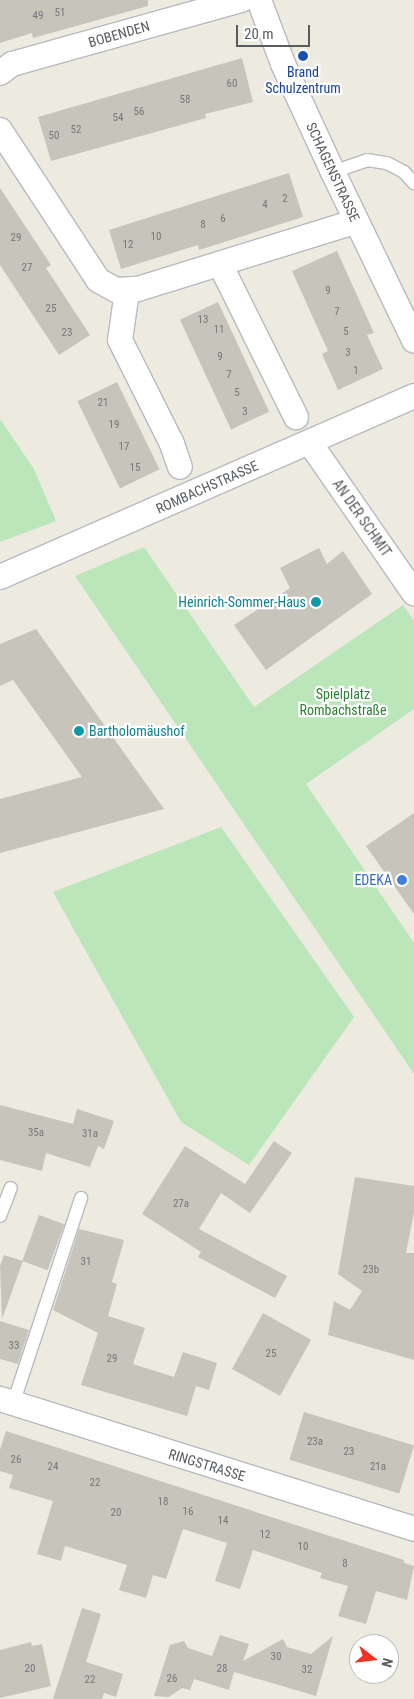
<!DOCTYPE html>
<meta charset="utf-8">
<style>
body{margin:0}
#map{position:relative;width:414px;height:1699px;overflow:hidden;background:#edeadf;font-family:"Roboto Condensed",sans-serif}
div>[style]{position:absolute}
.green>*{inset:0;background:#bae6ba}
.building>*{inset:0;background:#c7c4bc;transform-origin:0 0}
.roads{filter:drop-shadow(1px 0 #b7babf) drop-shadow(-1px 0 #b7babf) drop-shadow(0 1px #b7babf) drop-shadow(0 -1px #b7babf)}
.lane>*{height:12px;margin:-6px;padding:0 6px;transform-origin:6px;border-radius:6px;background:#fff}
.street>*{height:24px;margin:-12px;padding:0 12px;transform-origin:12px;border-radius:12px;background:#fff}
.dots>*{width:14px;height:14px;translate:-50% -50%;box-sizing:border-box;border:2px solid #fff;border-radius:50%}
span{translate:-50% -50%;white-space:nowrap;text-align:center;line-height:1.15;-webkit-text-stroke:4.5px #fff;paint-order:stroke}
.number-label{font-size:11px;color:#747678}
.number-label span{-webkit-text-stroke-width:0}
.street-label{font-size:14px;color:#585c61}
.transit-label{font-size:14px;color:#164399}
.culture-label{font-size:14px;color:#0d838f}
.right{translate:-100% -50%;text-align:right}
.left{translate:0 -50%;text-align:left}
.park-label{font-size:14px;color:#2e8233}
.shop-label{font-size:14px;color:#366cbe}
.north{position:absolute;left:349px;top:1634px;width:50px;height:50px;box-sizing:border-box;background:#fff;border:1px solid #bcbec0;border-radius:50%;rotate:106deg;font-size:14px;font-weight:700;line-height:20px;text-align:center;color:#585c61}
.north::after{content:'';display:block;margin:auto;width:18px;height:22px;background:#f23120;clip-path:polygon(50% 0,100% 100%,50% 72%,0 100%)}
.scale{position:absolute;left:236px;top:25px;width:74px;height:22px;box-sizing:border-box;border:2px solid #585c61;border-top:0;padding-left:6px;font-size:15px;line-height:18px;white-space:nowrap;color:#585c61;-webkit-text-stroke:4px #fff;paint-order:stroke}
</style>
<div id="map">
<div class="green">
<i style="clip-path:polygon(0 419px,34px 469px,56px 521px,0 542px)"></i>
<i style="clip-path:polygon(144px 547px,254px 707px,403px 605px,414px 621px,414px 709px,306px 784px,414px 943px,414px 1074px,75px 576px)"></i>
<i style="clip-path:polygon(221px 827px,354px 1017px,249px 1165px,181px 1122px,53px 892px)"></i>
</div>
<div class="building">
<i style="clip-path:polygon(0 0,148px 0,148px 6px,33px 38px,32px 33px,0 43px)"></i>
<i style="clip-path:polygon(242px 58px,253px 102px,205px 114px,206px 118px,51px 161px,38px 117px)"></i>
<i style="clip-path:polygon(289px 173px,303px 217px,199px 250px,198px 245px,121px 269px,109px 230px)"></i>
<i style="clip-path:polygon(0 188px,51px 265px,46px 268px,90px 335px,59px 355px,0 265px)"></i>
<i style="clip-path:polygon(337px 251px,374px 333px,367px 335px,383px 369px,338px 390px,322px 354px,328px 351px,292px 271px)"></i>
<i style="left:218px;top:302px;width:121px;height:42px;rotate:65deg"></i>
<i style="left:117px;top:382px;width:97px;height:44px;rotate:64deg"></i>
<i style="clip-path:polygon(319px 548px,327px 564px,343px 551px,372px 594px,266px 670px,234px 625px,290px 588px,280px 568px)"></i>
<i style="clip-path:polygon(36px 629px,164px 809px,0 853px,0 799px,82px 777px,13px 680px,0 686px,0 644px)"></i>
<i style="clip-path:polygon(414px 813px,414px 914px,366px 846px)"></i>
<i style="clip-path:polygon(0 1105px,73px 1124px,77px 1109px,114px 1121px,104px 1149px,98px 1146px,90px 1167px,46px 1153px,42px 1171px,0 1160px)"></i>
<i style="clip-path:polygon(274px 1141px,292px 1153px,250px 1213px,221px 1193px,199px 1229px,287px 1276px,275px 1298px,198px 1257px,201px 1252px,142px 1214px,185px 1146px,245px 1184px)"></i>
<i style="clip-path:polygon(355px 1177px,414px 1186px,414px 1212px,406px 1253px,414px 1253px,414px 1360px,328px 1335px,334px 1301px,350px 1310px,362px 1291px,338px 1274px)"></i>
<i style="left:39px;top:1215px;width:27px;height:49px;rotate:20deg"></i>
<i style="clip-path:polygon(79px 1229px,124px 1240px,112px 1282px,117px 1284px,108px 1316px,145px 1328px,133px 1364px,174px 1377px,183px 1352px,217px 1363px,209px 1390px,196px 1386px,187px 1416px,81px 1385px,98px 1333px,53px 1310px)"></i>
<i style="clip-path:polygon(4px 1255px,23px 1261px,2px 1319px,0 1266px)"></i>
<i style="left:263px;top:1313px;width:55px;height:64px;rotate:29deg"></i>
<i style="clip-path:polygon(0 1321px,29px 1330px,18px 1364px,0 1359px)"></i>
<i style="left:304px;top:1412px;width:115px;height:50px;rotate:17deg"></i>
<i style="clip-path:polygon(6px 1431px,404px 1560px,404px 1563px,414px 1566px,407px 1600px,376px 1591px,366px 1624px,338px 1616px,348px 1586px,320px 1578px,322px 1573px,253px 1550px,240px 1589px,215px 1581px,227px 1543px,183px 1529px,166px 1579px,153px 1575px,146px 1598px,119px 1590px,127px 1565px,65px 1546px,61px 1561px,37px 1554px,53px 1501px,9px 1488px,13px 1475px,0 1471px,0 1450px)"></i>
<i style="clip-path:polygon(82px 1608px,101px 1614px,86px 1662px,123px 1674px,116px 1697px,104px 1693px,102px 1699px,53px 1699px)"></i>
<i style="clip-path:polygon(220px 1635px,249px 1644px,243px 1661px,283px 1639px,287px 1647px,311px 1654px,333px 1636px,316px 1696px,234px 1672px,229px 1690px,194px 1679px,190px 1690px,182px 1688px,169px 1697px,154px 1696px,170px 1645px,184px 1641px,188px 1648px,212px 1656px)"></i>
<i style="clip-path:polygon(31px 1642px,32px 1646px,42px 1644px,51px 1686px,0 1698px,0 1650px)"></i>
</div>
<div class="roads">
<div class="lane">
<i style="left:333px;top:172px;width:36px;rotate:-19deg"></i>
<i style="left:367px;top:160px;width:20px;rotate:9deg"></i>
<i style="left:387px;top:163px;width:19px;rotate:28deg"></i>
<i style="left:404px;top:172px;width:15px;rotate:48deg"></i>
<i style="left:0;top:1216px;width:30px;rotate:-69deg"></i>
<i style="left:13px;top:1404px;width:217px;rotate:-71.7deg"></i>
</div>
<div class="street">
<i style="left:259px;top:0;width:68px;rotate:69.4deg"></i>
<i style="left:283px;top:64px;width:119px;rotate:65.2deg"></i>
<i style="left:333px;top:172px;width:187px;rotate:64.3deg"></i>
<i style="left:0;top:73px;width:15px;rotate:-37deg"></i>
<i style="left:12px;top:64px;width:238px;rotate:-15.6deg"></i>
<i style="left:0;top:130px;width:179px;rotate:56.8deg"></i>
<i style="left:98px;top:280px;width:21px;rotate:29deg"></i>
<i style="left:116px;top:290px;width:22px;rotate:-3deg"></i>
<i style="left:138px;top:289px;width:227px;rotate:-17.2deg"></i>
<i style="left:220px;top:264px;width:171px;rotate:63.6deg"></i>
<i style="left:127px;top:291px;width:49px;rotate:98.1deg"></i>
<i style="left:120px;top:340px;width:116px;rotate:63.4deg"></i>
<i style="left:172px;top:444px;width:24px;rotate:71deg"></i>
<i style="left:310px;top:443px;width:183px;rotate:55.3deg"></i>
<i style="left:0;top:577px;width:452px;rotate:-23.6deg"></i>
<i style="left:0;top:1399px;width:434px;rotate:17.4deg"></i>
</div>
</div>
<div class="dots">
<i style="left:303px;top:56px;background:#1a4fb4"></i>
<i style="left:316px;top:602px;background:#0f9aa8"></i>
<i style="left:79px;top:731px;background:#0f9aa8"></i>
<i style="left:402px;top:880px;background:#3f7fe0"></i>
</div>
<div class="number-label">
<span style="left:60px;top:13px">51</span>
<span style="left:38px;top:16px">49</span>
<span style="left:232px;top:84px">60</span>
<span style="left:185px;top:100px">58</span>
<span style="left:139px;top:112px">56</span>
<span style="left:118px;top:118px">54</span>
<span style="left:76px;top:130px">52</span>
<span style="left:54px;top:136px">50</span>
<span style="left:285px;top:199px">2</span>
<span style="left:265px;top:205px">4</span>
<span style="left:223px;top:219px">6</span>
<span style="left:203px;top:225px">8</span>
<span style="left:156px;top:237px">10</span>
<span style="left:16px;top:238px">29</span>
<span style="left:128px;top:245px">12</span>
<span style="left:27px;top:268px">27</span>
<span style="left:328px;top:291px">9</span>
<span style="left:51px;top:309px">25</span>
<span style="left:337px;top:312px">7</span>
<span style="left:203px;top:320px">13</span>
<span style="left:219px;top:330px">11</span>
<span style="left:346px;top:332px">5</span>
<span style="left:67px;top:333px">23</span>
<span style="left:348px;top:353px">3</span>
<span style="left:220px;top:357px">9</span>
<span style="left:356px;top:371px">1</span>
<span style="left:229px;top:375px">7</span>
<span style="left:237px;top:393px">5</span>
<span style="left:103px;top:403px">21</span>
<span style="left:245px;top:412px">3</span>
<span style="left:114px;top:425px">19</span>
<span style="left:124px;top:447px">17</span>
<span style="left:135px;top:468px">15</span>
<span style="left:36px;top:1133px">35a</span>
<span style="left:90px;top:1134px">31a</span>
<span style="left:181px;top:1204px">27a</span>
<span style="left:86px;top:1262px">31</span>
<span style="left:371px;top:1270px">23b</span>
<span style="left:14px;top:1346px">33</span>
<span style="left:271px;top:1354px">25</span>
<span style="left:112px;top:1359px">29</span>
<span style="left:315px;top:1442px">23a</span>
<span style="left:349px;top:1452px">23</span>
<span style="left:16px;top:1460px">26</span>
<span style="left:53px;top:1467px">24</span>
<span style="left:378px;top:1467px">21a</span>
<span style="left:95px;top:1483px">22</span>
<span style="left:163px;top:1502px">18</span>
<span style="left:188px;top:1512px">16</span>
<span style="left:116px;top:1513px">20</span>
<span style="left:223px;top:1521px">14</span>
<span style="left:265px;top:1535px">12</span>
<span style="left:303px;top:1547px">10</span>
<span style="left:345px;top:1564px">8</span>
<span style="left:276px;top:1657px">30</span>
<span style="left:30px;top:1669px">20</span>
<span style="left:222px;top:1669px">28</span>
<span style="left:307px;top:1670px">32</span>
<span style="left:172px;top:1679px">26</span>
<span style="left:90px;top:1680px">22</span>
</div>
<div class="street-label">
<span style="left:119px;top:34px;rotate:-16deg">BOBENDEN</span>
<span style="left:333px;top:172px;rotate:65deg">SCHAGENSTRASSE</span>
<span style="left:207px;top:487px;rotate:-24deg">ROMBACHSTRASSE</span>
<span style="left:362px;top:518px;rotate:55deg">AN DER SCHMIT</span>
<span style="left:207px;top:1465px;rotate:17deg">RINGSTRASSE</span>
</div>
<div class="transit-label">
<span style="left:303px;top:80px">Brand<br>Schulzentrum</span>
</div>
<div class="culture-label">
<span class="right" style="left:306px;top:602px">Heinrich-Sommer-Haus</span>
<span class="left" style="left:89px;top:731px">Bartholomäushof</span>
</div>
<div class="park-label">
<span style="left:343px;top:702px">Spielplatz<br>Rombachstraße</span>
</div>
<div class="shop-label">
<span class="right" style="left:392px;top:880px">EDEKA</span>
</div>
<div class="north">N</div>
<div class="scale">20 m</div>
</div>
